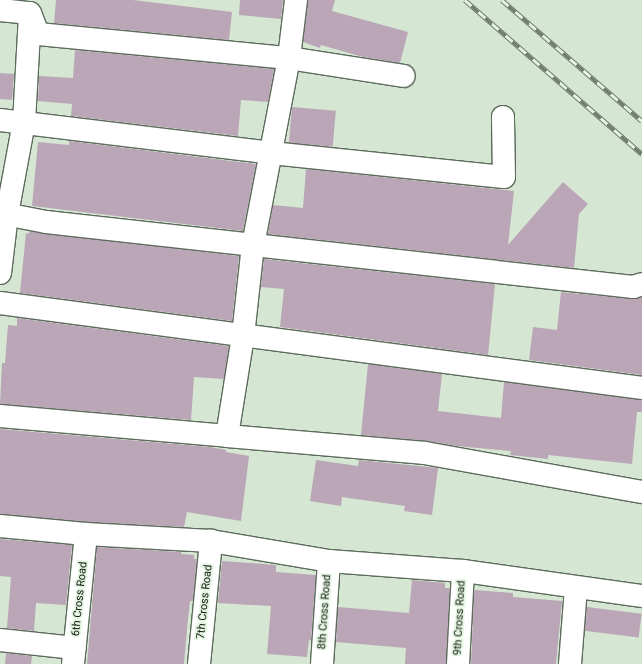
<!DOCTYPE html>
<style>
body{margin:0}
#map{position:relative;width:642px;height:664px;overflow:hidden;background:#d5e6d3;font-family:Roboto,sans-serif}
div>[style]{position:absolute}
.building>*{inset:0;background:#baa6b6;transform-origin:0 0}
.roads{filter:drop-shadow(1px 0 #5c6b5b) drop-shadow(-1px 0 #5c6b5b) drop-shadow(0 1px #5c6b5b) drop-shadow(0 -1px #5c6b5b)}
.minor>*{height:22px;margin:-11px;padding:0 11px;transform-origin:11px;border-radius:11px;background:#fff}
.rail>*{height:4.5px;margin-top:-2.25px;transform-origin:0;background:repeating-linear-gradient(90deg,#e2f4e0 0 9px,#707c6f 0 18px);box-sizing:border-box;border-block:1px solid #707c6f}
span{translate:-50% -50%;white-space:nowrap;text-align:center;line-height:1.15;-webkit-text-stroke:3.5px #e2f4e0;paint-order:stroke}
.street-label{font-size:11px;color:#121811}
</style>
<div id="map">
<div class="building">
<i style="clip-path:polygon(56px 0,133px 0,232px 12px,229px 40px,54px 23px)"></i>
<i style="clip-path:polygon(240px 0,283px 0,281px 19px,239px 15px)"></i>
<i style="clip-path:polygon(308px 0,335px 0,332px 11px,408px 32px,400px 63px,363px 57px,321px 45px,320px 48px,303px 42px)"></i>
<i style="clip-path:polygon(75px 50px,274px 69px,274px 70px,268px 102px,241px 100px,238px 136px,71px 116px,72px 104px,38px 101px,39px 76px,73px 78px)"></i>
<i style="left:0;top:73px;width:14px;height:26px;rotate:4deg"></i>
<i style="left:292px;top:107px;width:44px;height:36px;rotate:5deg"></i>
<i style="clip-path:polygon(69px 141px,256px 164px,243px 231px,32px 206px,38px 142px,69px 145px)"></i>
<i style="clip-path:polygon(306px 169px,514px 191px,508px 245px,563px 182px,588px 204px,579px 214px,574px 268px,268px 234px,273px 205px,303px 208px)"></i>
<i style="clip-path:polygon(29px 231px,239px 256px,232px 321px,20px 293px,26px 233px,29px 234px)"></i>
<i style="clip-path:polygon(264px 259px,495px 284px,488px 355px,280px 327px,284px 289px,261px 287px)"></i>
<i style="clip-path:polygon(561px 292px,632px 299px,642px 297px,642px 375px,529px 360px,533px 327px,557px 330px)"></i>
<i style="clip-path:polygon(17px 318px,229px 346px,224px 379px,194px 377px,191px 420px,0 404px,2px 363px,5px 363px,8px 325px,17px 326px)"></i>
<i style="clip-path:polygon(368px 364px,442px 374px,438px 411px,501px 418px,504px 382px,642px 400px,642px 412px,637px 412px,632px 464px,548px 455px,548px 459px,510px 455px,511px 451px,457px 446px,426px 441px,361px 435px)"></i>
<i style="clip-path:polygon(0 429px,210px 447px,226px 450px,226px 452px,249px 456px,241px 521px,187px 512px,184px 527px,87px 522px,0 514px)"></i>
<i style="clip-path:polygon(316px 460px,358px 466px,359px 460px,438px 468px,432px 515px,404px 511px,405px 506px,342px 497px,341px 506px,310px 501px)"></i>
<i style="clip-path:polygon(0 539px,72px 545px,66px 605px,36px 603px,34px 631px,7px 628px,11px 577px,0 576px)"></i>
<i style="clip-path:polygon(97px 547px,181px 552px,181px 554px,194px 555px,194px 559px,197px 559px,193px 601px,190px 601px,188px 619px,184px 664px,87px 664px)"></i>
<i style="clip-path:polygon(222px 561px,276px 565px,276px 572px,316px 575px,311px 640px,309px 640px,307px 657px,267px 654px,271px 606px,218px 603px)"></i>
<i style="clip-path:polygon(412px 580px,445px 583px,445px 588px,450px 588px,446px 664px,405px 664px,406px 648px,336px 642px,338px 607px,409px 613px)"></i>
<i style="clip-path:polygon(474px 590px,513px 593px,513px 597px,562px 601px,556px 664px,471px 664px)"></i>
<i style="left:587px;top:607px;width:55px;height:24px;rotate:7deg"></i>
<i style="clip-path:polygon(6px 653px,32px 656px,31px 664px,5px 664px)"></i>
</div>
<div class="roads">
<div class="minor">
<i style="left:296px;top:0;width:58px;rotate:96.9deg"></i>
<i style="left:289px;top:58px;width:190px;rotate:100.9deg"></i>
<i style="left:253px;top:245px;width:92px;rotate:96.3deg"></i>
<i style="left:243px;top:336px;width:101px;rotate:99.1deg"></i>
<i style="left:227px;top:436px;width:199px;rotate:4.9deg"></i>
<i style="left:425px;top:453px;width:220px;rotate:10.2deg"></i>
<i style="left:0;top:10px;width:30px;rotate:6deg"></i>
<i style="left:30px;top:13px;width:22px;rotate:69deg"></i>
<i style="left:38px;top:34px;width:252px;rotate:5.5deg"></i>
<i style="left:289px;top:58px;width:116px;rotate:8.9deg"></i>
<i style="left:0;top:120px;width:273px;rotate:6.9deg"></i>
<i style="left:271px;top:153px;width:234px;rotate:5.9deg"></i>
<i style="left:504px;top:177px;width:60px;rotate:-91deg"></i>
<i style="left:0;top:213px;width:47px;rotate:11.1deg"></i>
<i style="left:46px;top:222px;width:591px;rotate:6.32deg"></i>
<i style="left:633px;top:287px;width:9px;rotate:-18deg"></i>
<i style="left:0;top:273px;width:59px;rotate:-83.2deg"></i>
<i style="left:7px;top:214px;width:94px;rotate:-79.5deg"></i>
<i style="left:24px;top:122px;width:106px;rotate:-86.8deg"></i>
<i style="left:0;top:303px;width:648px;rotate:7.54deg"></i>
<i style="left:0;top:416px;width:228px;rotate:5deg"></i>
<i style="left:0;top:526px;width:86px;rotate:5.3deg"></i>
<i style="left:86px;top:534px;width:125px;rotate:3.2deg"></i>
<i style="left:211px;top:541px;width:120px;rotate:9.6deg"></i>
<i style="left:329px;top:561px;width:134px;rotate:4.3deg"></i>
<i style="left:463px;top:571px;width:181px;rotate:8deg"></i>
<i style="left:0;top:640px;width:75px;rotate:6.1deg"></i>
<i style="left:73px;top:664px;width:131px;rotate:-84.3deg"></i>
<i style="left:199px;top:664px;width:124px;rotate:-84.4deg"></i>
<i style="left:322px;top:664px;width:103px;rotate:-86.1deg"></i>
<i style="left:458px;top:664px;width:93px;rotate:-86.9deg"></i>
<i style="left:570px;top:664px;width:76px;rotate:-85.5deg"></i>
</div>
</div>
<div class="rail">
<i style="left:465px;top:0;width:235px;rotate:41deg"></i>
<i style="left:502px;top:0;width:185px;rotate:40.8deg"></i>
</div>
<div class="street-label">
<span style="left:80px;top:599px;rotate:-84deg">6th Cross Road</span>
<span style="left:205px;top:602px;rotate:-84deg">7th Cross Road</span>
<span style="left:325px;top:612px;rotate:-86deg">8th Cross Road</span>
<span style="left:460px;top:618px;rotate:-87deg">9th Cross Road</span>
</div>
</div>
